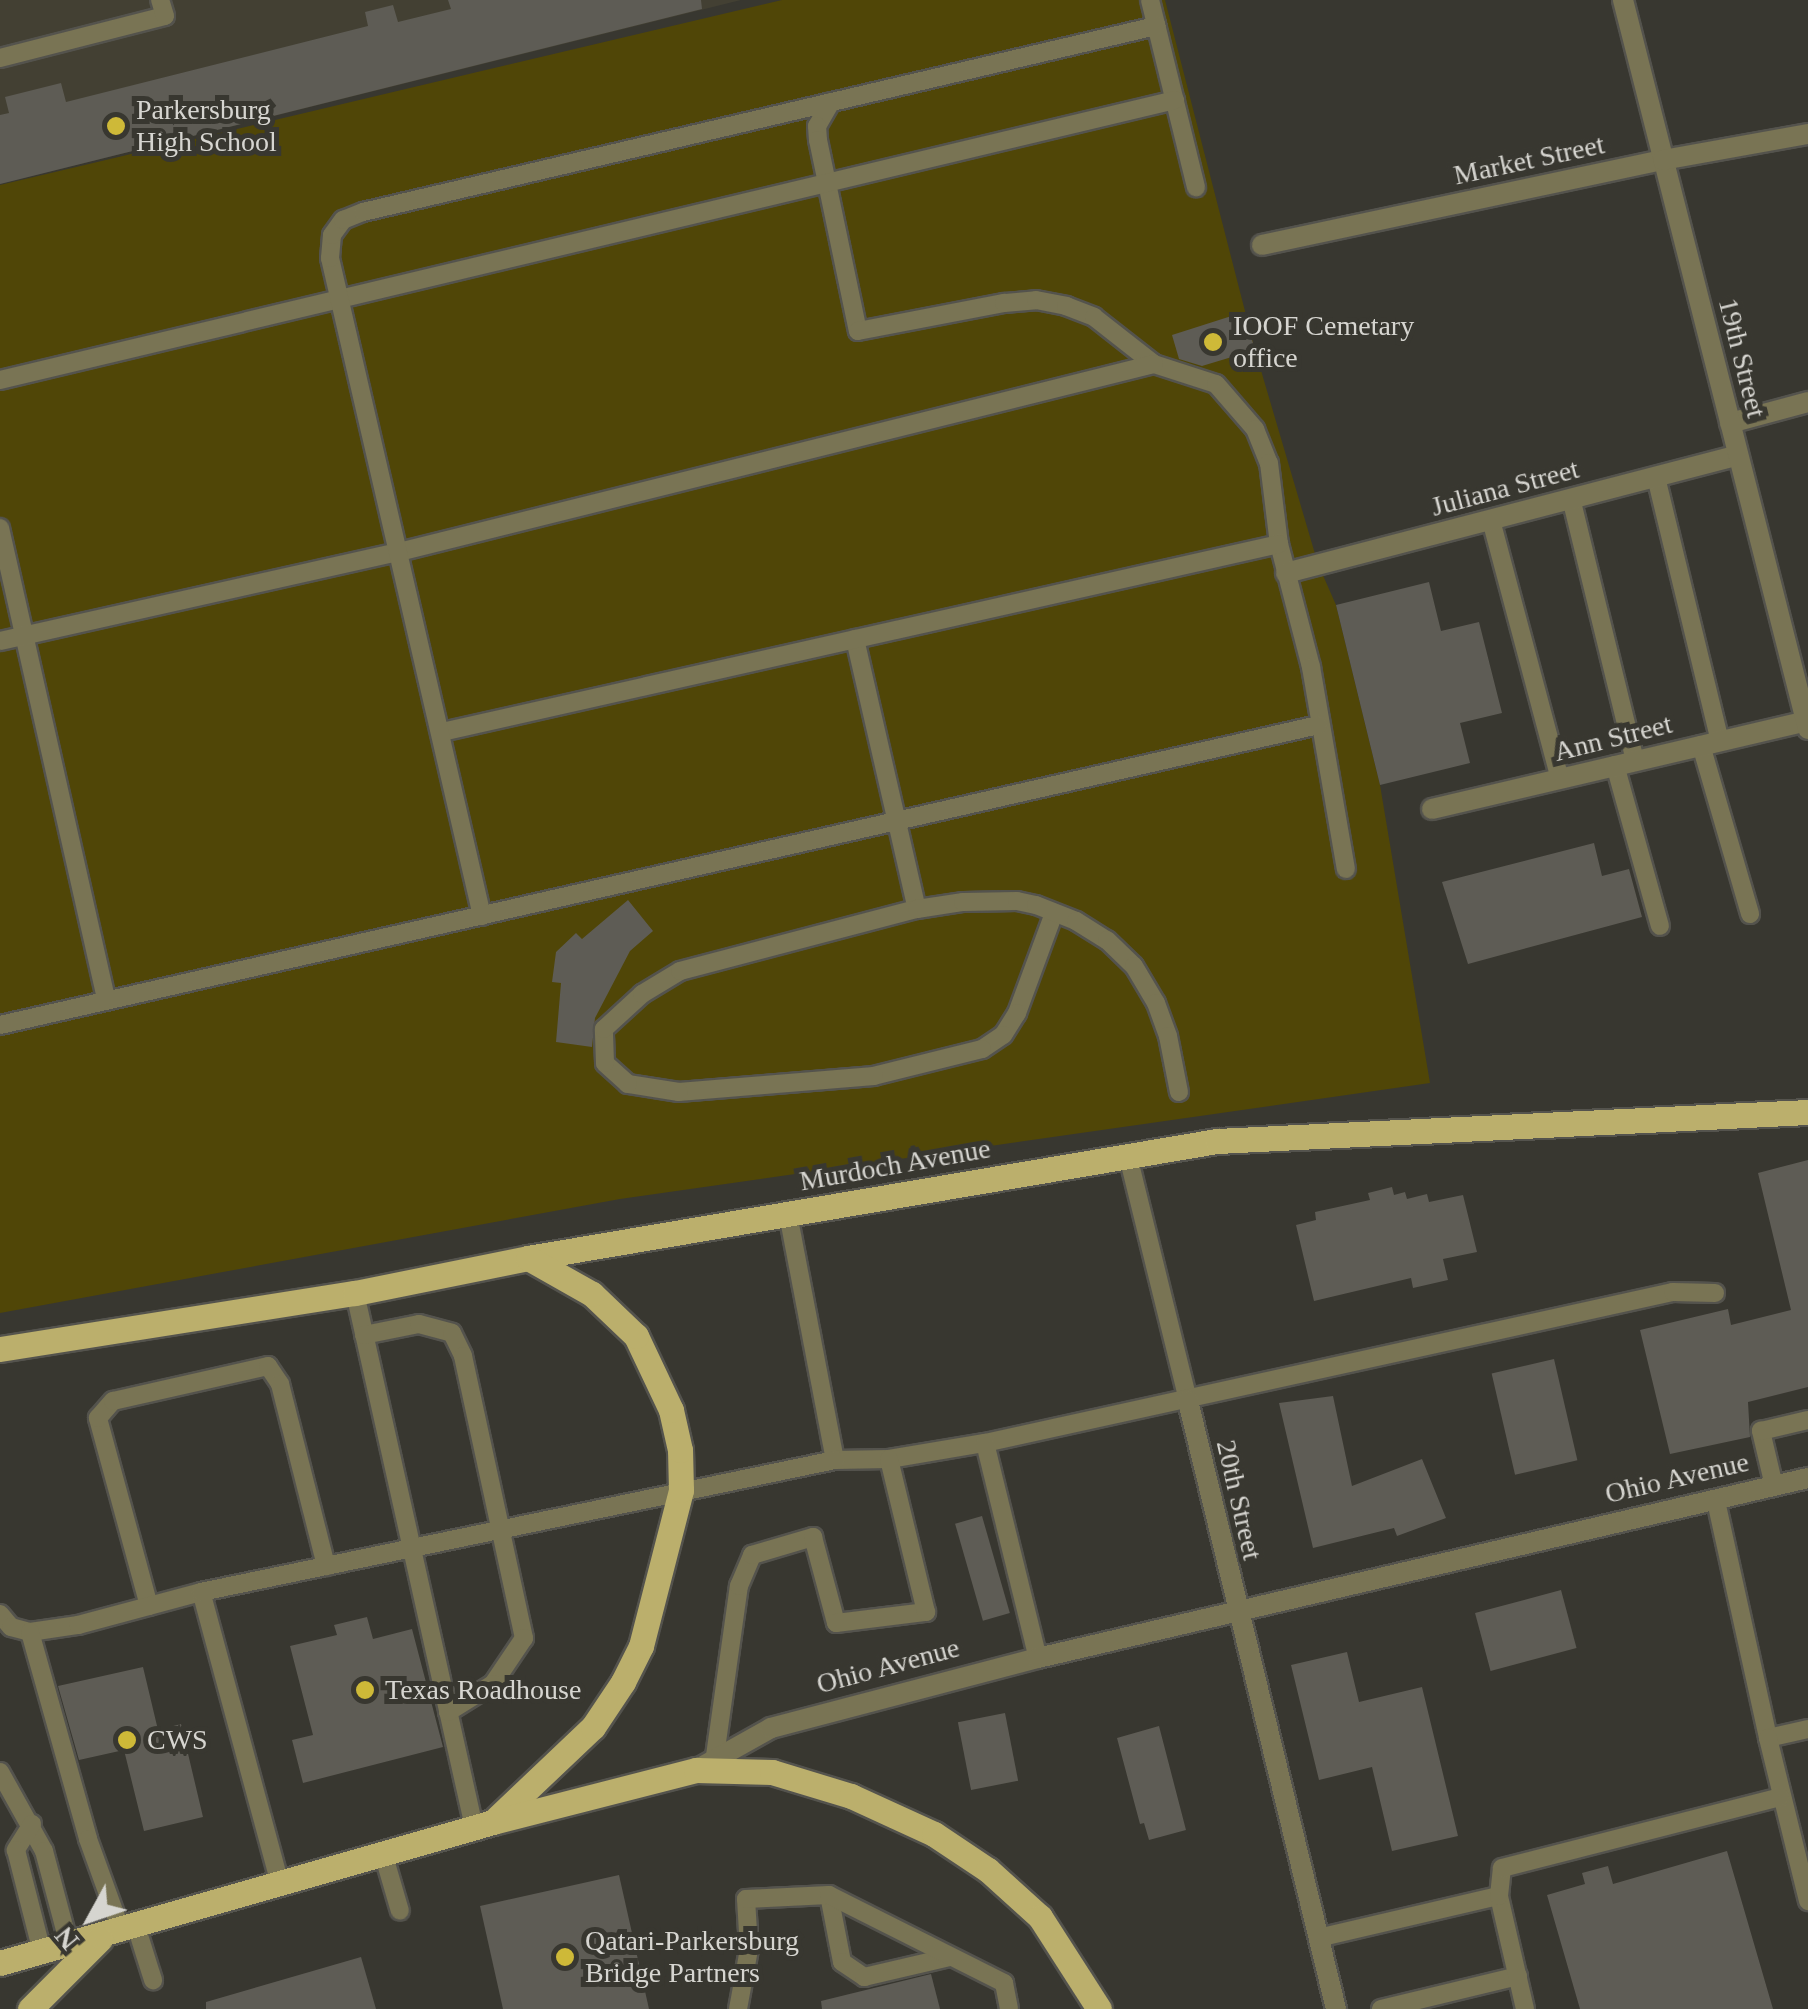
<!DOCTYPE html>
<style>
body{margin:0}
#map{position:relative;width:1808px;height:2009px;overflow:hidden;background:#383730;font-family:"Times New Roman",serif}
div>[style]{position:absolute}
.built>*{inset:0;background:#434033}
.green>*{inset:0;background:#504607}
.building>*{inset:0;background:#5e5c55;transform-origin:0 0}
.roads{filter:drop-shadow(2px 0 #54534d) drop-shadow(-2px 0 #54534d) drop-shadow(0 2px #54534d) drop-shadow(0 -2px #54534d)}
.service>*{height:18px;margin:-9px;padding:0 9px;transform-origin:9px;border-radius:9px;background:#797454}
.minor>*{height:20px;margin:-10px;padding:0 10px;transform-origin:10px;border-radius:10px;background:#797454}
.tertiary>*{height:20px;margin:-10px;padding:0 10px;transform-origin:10px;border-radius:10px;background:#797454}
.primary>*{height:25px;margin:-12.5px;padding:0 12.5px;transform-origin:12.5px;border-radius:12.5px;background:#bbaf6c}
.dots>*{width:28px;height:28px;translate:-50% -50%;box-sizing:border-box;border:5px solid #383730;border-radius:50%}
span{translate:-50% -50%;white-space:nowrap;text-align:center;line-height:1.15;-webkit-text-stroke:10px #383730;paint-order:stroke}
.poi-label{font-size:28px;color:#d6d5d0}
.left{translate:0 -50%;text-align:left}
.street-label{font-size:28px;color:#d6d5d0}
.north{position:absolute;left:40px;top:1869px;width:100px;height:100px;-webkit-text-stroke:8px #383730;paint-order:stroke;rotate:230deg;font-size:28px;font-weight:700;line-height:40px;text-align:center;color:#d6d5d0}
.north::after{content:'';display:block;margin:auto;width:35px;height:45px;background:#d6d5d0;clip-path:polygon(50% 0,100% 100%,50% 72%,0 100%)}
</style>
<div id="map">
<div class="built">
<i style="clip-path:polygon(0 0,741px 0,0 184px)"></i>
</div>
<div class="green">
<i style="clip-path:polygon(782px 0,1165px 0,1255px 350px,1318px 564px,1336px 605px,1380px 785px,1430px 1083px,620px 1199px,0 1313px,0 185px)"></i>
</div>
<div class="building">
<i style="clip-path:polygon(448px 0,701px 0,702px 9px,0 184px,0 115px,9px 113px,5px 97px,61px 83px,66px 102px,368px 26px,365px 12px,393px 5px,398px 22px,451px 9px)"></i>
<i style="clip-path:polygon(1244px 312px,1255px 350px,1202px 366px,1179px 359px,1172px 335px)"></i>
<i style="clip-path:polygon(1429px 582px,1441px 631px,1479px 622px,1502px 713px,1460px 723px,1470px 763px,1380px 785px,1336px 605px)"></i>
<i style="clip-path:polygon(1594px 843px,1602px 876px,1629px 869px,1642px 917px,1468px 964px,1442px 882px)"></i>
<i style="clip-path:polygon(628px 900px,653px 931px,630px 951px,595px 1018px,592px 1047px,556px 1042px,561px 983px,552px 982px,556px 952px,576px 933px,582px 939px)"></i>
<i style="clip-path:polygon(1808px 1160px,1808px 1387px,1748px 1402px,1750px 1437px,1670px 1454px,1640px 1330px,1728px 1309px,1731px 1325px,1791px 1310px,1758px 1173px)"></i>
<i style="clip-path:polygon(1392px 1187px,1394px 1195px,1405px 1192px,1407px 1199px,1427px 1194px,1429px 1202px,1463px 1195px,1477px 1252px,1443px 1259px,1448px 1280px,1413px 1288px,1411px 1278px,1314px 1301px,1296px 1225px,1316px 1220px,1315px 1212px,1370px 1200px,1368px 1193px)"></i>
<i style="left:1554px;top:1359px;width:104px;height:64px;rotate:77deg"></i>
<i style="clip-path:polygon(1333px 1396px,1352px 1486px,1422px 1459px,1446px 1518px,1397px 1536px,1394px 1528px,1313px 1548px,1279px 1403px)"></i>
<i style="left:982px;top:1516px;width:101px;height:28px;rotate:74deg"></i>
<i style="left:1561px;top:1590px;width:60px;height:89px;rotate:75deg"></i>
<i style="clip-path:polygon(367px 1617px,373px 1639px,412px 1629px,443px 1747px,303px 1783px,292px 1740px,313px 1735px,290px 1646px,337px 1635px,334px 1625px)"></i>
<i style="clip-path:polygon(1347px 1652px,1359px 1702px,1422px 1687px,1458px 1836px,1392px 1851px,1372px 1767px,1319px 1780px,1291px 1665px)"></i>
<i style="clip-path:polygon(143px 1667px,158px 1730px,181px 1724px,203px 1817px,144px 1831px,124px 1750px,79px 1760px,58px 1686px)"></i>
<i style="left:1005px;top:1713px;width:69px;height:48px;rotate:79deg"></i>
<i style="clip-path:polygon(1159px 1726px,1186px 1830px,1149px 1840px,1144px 1823px,1140px 1824px,1117px 1738px)"></i>
<i style="clip-path:polygon(1727px 1851px,1773px 2009px,1580px 2009px,1547px 1895px,1585px 1884px,1582px 1873px,1608px 1866px,1613px 1884px)"></i>
<i style="clip-path:polygon(619px 1875px,649px 2009px,503px 2009px,480px 1906px)"></i>
<i style="clip-path:polygon(361px 1957px,376px 2009px,206px 2009px,206px 2002px)"></i>
<i style="clip-path:polygon(931px 1974px,940px 2009px,822px 2009px,821px 2001px)"></i>
</div>
<div class="roads">
<div class="service">
<i style="left:1150px;top:0;width:193px;rotate:76.2deg"></i>
<i style="left:0;top:58px;width:170px;rotate:-14.3deg"></i>
<i style="left:165px;top:16px;width:17px;rotate:-107deg"></i>
<i style="left:831px;top:102px;width:28px;rotate:120deg"></i>
<i style="left:817px;top:126px;width:14px;rotate:86deg"></i>
<i style="left:818px;top:140px;width:195px;rotate:78.2deg"></i>
<i style="left:858px;top:331px;width:149px;rotate:-10.9deg"></i>
<i style="left:1004px;top:303px;width:32px;rotate:-5deg"></i>
<i style="left:1036px;top:300px;width:31px;rotate:11deg"></i>
<i style="left:1066px;top:306px;width:30px;rotate:21deg"></i>
<i style="left:1094px;top:317px;width:76px;rotate:38.1deg"></i>
<i style="left:1154px;top:364px;width:65px;rotate:17.9deg"></i>
<i style="left:1216px;top:384px;width:60px;rotate:49.1deg"></i>
<i style="left:1255px;top:429px;width:37px;rotate:68deg"></i>
<i style="left:1269px;top:463px;width:82px;rotate:83deg"></i>
<i style="left:1279px;top:544px;width:127px;rotate:75.4deg"></i>
<i style="left:1311px;top:667px;width:205px;rotate:80.2deg"></i>
<i style="left:0;top:380px;width:1208px;rotate:-13.4deg"></i>
<i style="left:1656px;top:477px;width:272px;rotate:76.4deg"></i>
<i style="left:1571px;top:498px;width:270px;rotate:76.3deg"></i>
<i style="left:1491px;top:520px;width:268px;rotate:75.1deg"></i>
<i style="left:0;top:528px;width:484px;rotate:77.3deg"></i>
<i style="left:855px;top:639px;width:277px;rotate:77.1deg"></i>
<i style="left:0;top:641px;width:409px;rotate:-12.6deg"></i>
<i style="left:399px;top:552px;width:778px;rotate:-13.98deg"></i>
<i style="left:442px;top:732px;width:858px;rotate:-12.66deg"></i>
<i style="left:1701px;top:745px;width:176px;rotate:73.8deg"></i>
<i style="left:1615px;top:765px;width:167px;rotate:74.4deg"></i>
<i style="left:1054px;top:913px;width:107px;rotate:110.3deg"></i>
<i style="left:1017px;top:1013px;width:26px;rotate:122deg"></i>
<i style="left:1003px;top:1035px;width:25px;rotate:146deg"></i>
<i style="left:982px;top:1049px;width:111px;rotate:166deg"></i>
<i style="left:874px;top:1076px;width:196px;rotate:175.3deg"></i>
<i style="left:679px;top:1092px;width:52px;rotate:-171.1deg"></i>
<i style="left:628px;top:1084px;width:31px;rotate:-138deg"></i>
<i style="left:605px;top:1063px;width:34px;rotate:-92deg"></i>
<i style="left:604px;top:1029px;width:52px;rotate:-42.6deg"></i>
<i style="left:642px;top:994px;width:44px;rotate:-31.2deg"></i>
<i style="left:680px;top:971px;width:245px;rotate:-14.7deg"></i>
<i style="left:917px;top:909px;width:47px;rotate:-8.7deg"></i>
<i style="left:963px;top:902px;width:54px;rotate:-1.1deg"></i>
<i style="left:1017px;top:901px;width:19px;rotate:12deg"></i>
<i style="left:1036px;top:905px;width:43px;rotate:21.8deg"></i>
<i style="left:1076px;top:921px;width:36px;rotate:32deg"></i>
<i style="left:1107px;top:940px;width:37px;rotate:44deg"></i>
<i style="left:1134px;top:966px;width:43px;rotate:59.3deg"></i>
<i style="left:1156px;top:1003px;width:35px;rotate:70deg"></i>
<i style="left:1168px;top:1036px;width:57px;rotate:78.9deg"></i>
<i style="left:482px;top:916px;width:675px;rotate:-103.01deg"></i>
<i style="left:330px;top:258px;width:23px;rotate:-85deg"></i>
<i style="left:332px;top:235px;width:19px;rotate:-54deg"></i>
<i style="left:343px;top:220px;width:22px;rotate:-22deg"></i>
<i style="left:363px;top:212px;width:815px;rotate:-13.2deg"></i>
<i style="left:0;top:1025px;width:1352px;rotate:-12.82deg"></i>
<i style="left:1128px;top:1156px;width:252px;rotate:76.2deg"></i>
<i style="left:788px;top:1214px;width:250px;rotate:79.2deg"></i>
<i style="left:835px;top:1460px;width:54px;rotate:-1.1deg"></i>
<i style="left:889px;top:1459px;width:97px;rotate:-9.5deg"></i>
<i style="left:985px;top:1443px;width:704px;rotate:-12.38deg"></i>
<i style="left:1673px;top:1292px;width:42px;rotate:1.4deg"></i>
<i style="left:355px;top:1293px;width:547px;rotate:77.44deg"></i>
<i style="left:364px;top:1335px;width:56px;rotate:-11.3deg"></i>
<i style="left:419px;top:1324px;width:34px;rotate:15deg"></i>
<i style="left:452px;top:1333px;width:25px;rotate:64deg"></i>
<i style="left:463px;top:1356px;width:289px;rotate:77.8deg"></i>
<i style="left:524px;top:1638px;width:55px;rotate:124deg"></i>
<i style="left:493px;top:1684px;width:53px;rotate:148.1deg"></i>
<i style="left:985px;top:1443px;width:221px;rotate:76.2deg"></i>
<i style="left:1774px;top:1486px;width:57px;rotate:-103.3deg"></i>
<i style="left:1761px;top:1431px;width:48px;rotate:-13.2deg"></i>
<i style="left:1716px;top:1501px;width:243px;rotate:77.6deg"></i>
<i style="left:1768px;top:1738px;width:41px;rotate:-12.7deg"></i>
<i style="left:149px;top:1606px;width:195px;rotate:-105.2deg"></i>
<i style="left:98px;top:1418px;width:23px;rotate:-49deg"></i>
<i style="left:113px;top:1401px;width:159px;rotate:-12.7deg"></i>
<i style="left:268px;top:1366px;width:22px;rotate:56deg"></i>
<i style="left:280px;top:1384px;width:188px;rotate:75.8deg"></i>
<i style="left:0;top:1614px;width:17px;rotate:50deg"></i>
<i style="left:11px;top:1627px;width:20px;rotate:15deg"></i>
<i style="left:30px;top:1632px;width:49px;rotate:-8.3deg"></i>
<i style="left:78px;top:1625px;width:127px;rotate:-15deg"></i>
<i style="left:30px;top:1632px;width:215px;rotate:74.3deg"></i>
<i style="left:88px;top:1839px;width:97px;rotate:70.1deg"></i>
<i style="left:1768px;top:1738px;width:168px;rotate:76.2deg"></i>
<i style="left:715px;top:1756px;width:172px;rotate:-82deg"></i>
<i style="left:739px;top:1586px;width:34px;rotate:-67deg"></i>
<i style="left:752px;top:1555px;width:64px;rotate:-16.4deg"></i>
<i style="left:813px;top:1537px;width:89px;rotate:75deg"></i>
<i style="left:836px;top:1623px;width:91px;rotate:-7deg"></i>
<i style="left:926px;top:1612px;width:157px;rotate:-103.6deg"></i>
<i style="left:0;top:1772px;width:90px;rotate:60.9deg"></i>
<i style="left:44px;top:1851px;width:97px;rotate:75.1deg"></i>
<i style="left:32px;top:1824px;width:31px;rotate:122deg"></i>
<i style="left:16px;top:1850px;width:105px;rotate:75.7deg"></i>
<i style="left:383px;top:1853px;width:60px;rotate:73.7deg"></i>
<i style="left:280px;top:1884px;width:302px;rotate:-105.1deg"></i>
<i style="left:201px;top:1592px;width:648px;rotate:-11.76deg"></i>
<i style="left:829px;top:1895px;width:68px;rotate:79deg"></i>
<i style="left:842px;top:1962px;width:27px;rotate:34deg"></i>
<i style="left:864px;top:1977px;width:88px;rotate:-13.1deg"></i>
<i style="left:136px;top:1926px;width:57px;rotate:72.5deg"></i>
<i style="left:1318px;top:1938px;width:186px;rotate:-13.1deg"></i>
<i style="left:738px;top:2009px;width:61px;rotate:-79.6deg"></i>
<i style="left:749px;top:1949px;width:50px;rotate:-93.4deg"></i>
<i style="left:746px;top:1899px;width:83px;rotate:-2.8deg"></i>
<i style="left:829px;top:1895px;width:196px;rotate:26.7deg"></i>
<i style="left:1004px;top:1983px;width:26px;rotate:79deg"></i>
<i style="left:1381px;top:2009px;width:141px;rotate:-13.5deg"></i>
<i style="left:1525px;top:2009px;width:116px;rotate:-103deg"></i>
<i style="left:1499px;top:1896px;width:28px;rotate:-84deg"></i>
<i style="left:1502px;top:1868px;width:287px;rotate:-14.3deg"></i>
</div>
<div class="minor">
<i style="left:1262px;top:245px;width:410px;rotate:-12deg"></i>
<i style="left:1730px;top:423px;width:81px;rotate:-15.1deg"></i>
<i style="left:1286px;top:573px;width:467px;rotate:-14.6deg"></i>
<i style="left:1432px;top:809px;width:384px;rotate:-13.2deg"></i>
<i style="left:1188px;top:1401px;width:626px;rotate:76.32deg"></i>
<i style="left:696px;top:1770px;width:86px;rotate:-29.2deg"></i>
<i style="left:771px;top:1728px;width:276px;rotate:-14.7deg"></i>
<i style="left:1038px;top:1658px;width:791px;rotate:-13.16deg"></i>
</div>
<div class="tertiary">
<i style="left:1623px;top:0;width:752px;rotate:75.76deg"></i>
<i style="left:1663px;top:160px;width:147px;rotate:-10.2deg"></i>
</div>
<div class="primary">
<i style="left:0;top:1349px;width:359px;rotate:-9deg"></i>
<i style="left:355px;top:1293px;width:177px;rotate:-11.4deg"></i>
<i style="left:528px;top:1258px;width:699px;rotate:-9.64deg"></i>
<i style="left:1217px;top:1141px;width:592px;rotate:-2.81deg"></i>
<i style="left:497px;top:1818px;width:132px;rotate:-43.5deg"></i>
<i style="left:593px;top:1727px;width:54px;rotate:-56.3deg"></i>
<i style="left:623px;top:1682px;width:40px;rotate:-63.4deg"></i>
<i style="left:641px;top:1646px;width:161px;rotate:-75.6deg"></i>
<i style="left:681px;top:1490px;width:40px;rotate:-91.4deg"></i>
<i style="left:680px;top:1450px;width:41px;rotate:-102.7deg"></i>
<i style="left:671px;top:1410px;width:82px;rotate:-115.3deg"></i>
<i style="left:636px;top:1336px;width:61px;rotate:-136.3deg"></i>
<i style="left:592px;top:1294px;width:73px;rotate:-150.6deg"></i>
<i style="left:0;top:1963px;width:513px;rotate:-15.96deg"></i>
<i style="left:493px;top:1822px;width:210px;rotate:-14.4deg"></i>
<i style="left:696px;top:1770px;width:76px;rotate:1.5deg"></i>
<i style="left:772px;top:1772px;width:83px;rotate:16.9deg"></i>
<i style="left:851px;top:1796px;width:91px;rotate:24.6deg"></i>
<i style="left:934px;top:1834px;width:65px;rotate:33.7deg"></i>
<i style="left:988px;top:1870px;width:70px;rotate:42.1deg"></i>
<i style="left:1040px;top:1917px;width:109px;rotate:57.3deg"></i>
<i style="left:30px;top:2009px;width:99px;rotate:-45deg"></i>
</div>
</div>
<div class="dots">
<i style="left:116px;top:126px;background:#ceb938"></i>
<i style="left:1213px;top:342px;background:#ceb938"></i>
<i style="left:365px;top:1690px;background:#ceb938"></i>
<i style="left:127px;top:1740px;background:#ceb938"></i>
<i style="left:565px;top:1957px;background:#ceb938"></i>
</div>
<div class="poi-label">
<span class="left" style="left:136px;top:126px">Parkersburg<br>High School</span>
<span class="left" style="left:1233px;top:342px">IOOF Cemetary<br>office</span>
<span class="left" style="left:385px;top:1690px">Texas Roadhouse</span>
<span class="left" style="left:147px;top:1740px">CWS</span>
<span class="left" style="left:585px;top:1957px">Qatari-Parkersburg<br>Bridge Partners</span>
</div>
<div class="street-label">
<span style="left:1529px;top:160px;rotate:-12deg">Market Street</span>
<span style="left:1742px;top:358px;rotate:76deg">19th Street</span>
<span style="left:1505px;top:488px;rotate:-15deg">Juliana Street</span>
<span style="left:1613px;top:738px;rotate:-14deg">Ann Street</span>
<span style="left:895px;top:1165px;rotate:-10deg">Murdoch Avenue</span>
<span style="left:1677px;top:1478px;rotate:-13deg">Ohio Avenue</span>
<span style="left:1239px;top:1500px;rotate:77deg">20th Street</span>
<span style="left:888px;top:1666px;rotate:-15deg">Ohio Avenue</span>
</div>
<div class="north">N</div>
</div>
